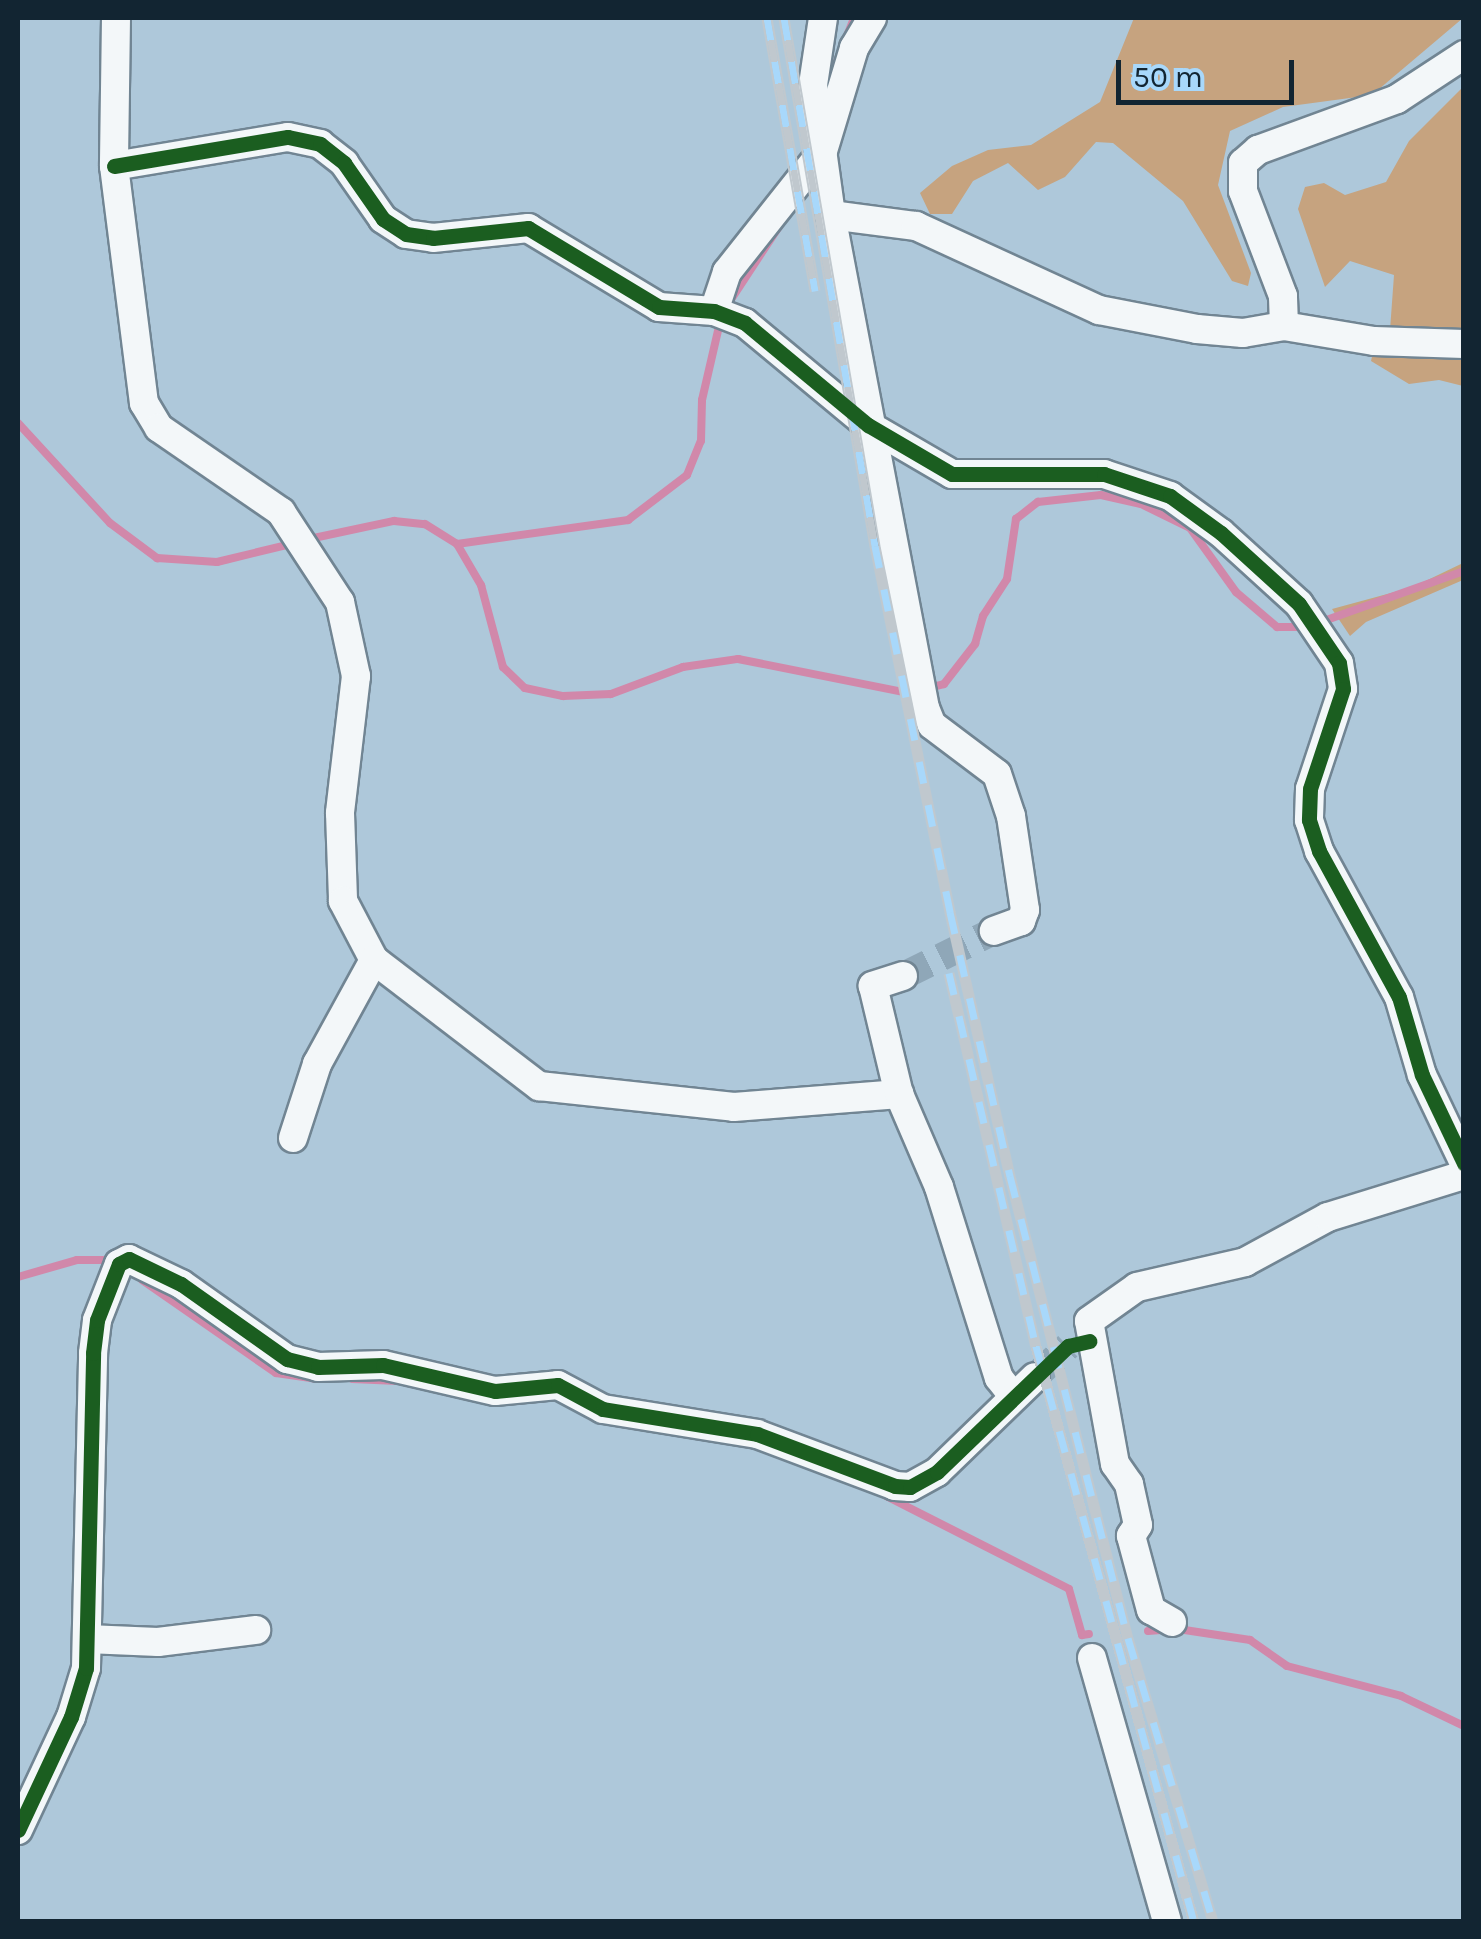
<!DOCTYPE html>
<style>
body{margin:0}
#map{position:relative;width:1481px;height:1939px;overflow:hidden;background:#aec8da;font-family:Karla,sans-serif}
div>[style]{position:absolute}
.green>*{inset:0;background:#c6a37f}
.stream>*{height:8px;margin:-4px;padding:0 4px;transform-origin:4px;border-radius:4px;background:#d188aa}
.minor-tunnel>*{height:28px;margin-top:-14px;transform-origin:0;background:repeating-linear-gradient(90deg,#8fa7b8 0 28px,transparent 0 42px)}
.roads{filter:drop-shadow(2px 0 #718593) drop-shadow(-2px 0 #718593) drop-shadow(0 2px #718593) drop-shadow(0 -2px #718593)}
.minor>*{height:28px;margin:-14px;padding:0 14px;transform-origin:14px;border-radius:14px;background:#f3f7f9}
.rail>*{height:11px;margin-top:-5.5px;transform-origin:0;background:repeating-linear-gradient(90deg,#a8d8fb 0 22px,#c0c8ce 0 44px);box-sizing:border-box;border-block:2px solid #c0c8ce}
.cycleway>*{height:15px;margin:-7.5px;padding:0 7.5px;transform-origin:7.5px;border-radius:7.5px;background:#1b5e20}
span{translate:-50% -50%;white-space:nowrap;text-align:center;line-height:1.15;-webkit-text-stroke:9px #a8d8fb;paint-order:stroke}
.frame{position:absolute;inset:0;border:20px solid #122532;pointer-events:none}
.scale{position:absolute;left:1116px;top:60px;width:178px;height:45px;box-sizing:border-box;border:5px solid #122532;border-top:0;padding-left:12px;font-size:30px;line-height:35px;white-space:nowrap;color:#122532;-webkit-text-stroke:8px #a8d8fb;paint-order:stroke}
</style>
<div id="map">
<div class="green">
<i style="clip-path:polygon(1134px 18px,1463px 18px,1372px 95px,1283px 107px,1230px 131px,1218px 185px,1251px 273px,1248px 286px,1232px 281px,1183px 201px,1113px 143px,1096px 142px,1065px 177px,1038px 190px,1008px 163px,973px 181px,952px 214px,930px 214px,920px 193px,952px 166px,988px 150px,1031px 145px,1100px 102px)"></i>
<i style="clip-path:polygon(1463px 87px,1463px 337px,1390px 330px,1394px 275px,1350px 261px,1325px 287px,1298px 209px,1305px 187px,1324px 183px,1345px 195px,1386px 182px,1409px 141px)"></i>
<i style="clip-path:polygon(1374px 348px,1463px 353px,1463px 386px,1439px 380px,1409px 384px,1371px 361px)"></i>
<i style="clip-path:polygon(1463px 563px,1463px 580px,1366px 622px,1350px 636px,1332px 609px,1413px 587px)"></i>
</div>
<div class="stream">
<i style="left:836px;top:64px;width:49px;rotate:-68.6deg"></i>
<i style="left:730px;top:301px;width:91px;rotate:-56.7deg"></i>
<i style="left:18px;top:423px;width:136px;rotate:47.4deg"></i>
<i style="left:110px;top:523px;width:59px;rotate:36.7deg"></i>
<i style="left:157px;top:558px;width:60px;rotate:3.8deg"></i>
<i style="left:217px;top:562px;width:80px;rotate:-13.7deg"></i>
<i style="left:309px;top:539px;width:87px;rotate:-12deg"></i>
<i style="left:394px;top:521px;width:31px;rotate:6deg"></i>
<i style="left:425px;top:524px;width:38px;rotate:32deg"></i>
<i style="left:457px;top:544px;width:48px;rotate:59.7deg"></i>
<i style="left:481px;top:585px;width:85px;rotate:75deg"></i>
<i style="left:503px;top:667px;width:30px;rotate:44deg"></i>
<i style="left:525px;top:688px;width:39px;rotate:12deg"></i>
<i style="left:563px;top:696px;width:48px;rotate:-2.4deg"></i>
<i style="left:611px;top:694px;width:77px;rotate:-20.6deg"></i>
<i style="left:683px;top:667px;width:56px;rotate:-8.3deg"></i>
<i style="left:738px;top:659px;width:173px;rotate:11.3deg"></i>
<i style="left:908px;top:693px;width:37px;rotate:-14deg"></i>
<i style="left:944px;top:684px;width:51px;rotate:-52.2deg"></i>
<i style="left:975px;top:644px;width:29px;rotate:-74deg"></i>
<i style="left:983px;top:616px;width:44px;rotate:-57deg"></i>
<i style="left:1007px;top:579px;width:61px;rotate:-81.5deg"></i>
<i style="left:1016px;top:519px;width:28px;rotate:-38deg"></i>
<i style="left:1038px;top:502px;width:63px;rotate:-6.3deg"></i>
<i style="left:1101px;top:495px;width:41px;rotate:12.7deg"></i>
<i style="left:1141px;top:504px;width:55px;rotate:26.1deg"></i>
<i style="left:1190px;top:528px;width:79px;rotate:54.3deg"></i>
<i style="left:1236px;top:592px;width:54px;rotate:40.5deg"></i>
<i style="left:1277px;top:627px;width:27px"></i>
<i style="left:457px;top:544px;width:173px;rotate:-8deg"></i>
<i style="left:628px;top:520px;width:74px;rotate:-37.3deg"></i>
<i style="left:687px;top:475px;width:37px;rotate:-68deg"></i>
<i style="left:701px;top:441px;width:41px;rotate:-88.6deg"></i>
<i style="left:702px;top:400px;width:84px;rotate:-77deg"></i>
<i style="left:1318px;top:623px;width:155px;rotate:-19.6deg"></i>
<i style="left:18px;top:1277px;width:61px;rotate:-16.1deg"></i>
<i style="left:77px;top:1260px;width:27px"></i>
<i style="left:142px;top:1280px;width:163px;rotate:34.8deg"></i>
<i style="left:276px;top:1373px;width:42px;rotate:8.1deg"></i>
<i style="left:352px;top:1379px;width:46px;rotate:2.5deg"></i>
<i style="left:886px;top:1496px;width:205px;rotate:26.9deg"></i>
<i style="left:1069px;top:1589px;width:48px;rotate:74.2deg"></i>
<i style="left:1082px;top:1635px;width:7px;rotate:-8deg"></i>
<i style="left:1178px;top:1629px;width:73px;rotate:8.7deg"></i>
<i style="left:1250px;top:1640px;width:45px;rotate:35.1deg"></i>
<i style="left:1287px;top:1666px;width:118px;rotate:14.7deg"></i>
<i style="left:1401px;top:1696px;width:70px;rotate:25.5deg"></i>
<i style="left:1148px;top:1631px;width:16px;rotate:-4deg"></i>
</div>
<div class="minor-tunnel">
<i style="left:903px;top:976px;width:102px;rotate:-26.3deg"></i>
<i style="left:1035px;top:1377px;width:45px;rotate:-43.2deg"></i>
</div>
<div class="roads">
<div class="minor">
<i style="left:116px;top:18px;width:148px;rotate:90.8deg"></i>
<i style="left:114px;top:166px;width:239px;rotate:82.8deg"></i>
<i style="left:144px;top:403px;width:29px;rotate:59deg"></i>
<i style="left:159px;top:428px;width:148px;rotate:34.5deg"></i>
<i style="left:281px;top:512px;width:108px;rotate:56.8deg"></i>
<i style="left:340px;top:602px;width:76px;rotate:77.8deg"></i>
<i style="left:356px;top:676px;width:138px;rotate:96.7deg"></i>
<i style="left:340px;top:813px;width:88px;rotate:88deg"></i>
<i style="left:343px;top:901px;width:67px;rotate:62.3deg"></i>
<i style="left:374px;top:960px;width:208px;rotate:37.4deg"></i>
<i style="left:539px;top:1086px;width:196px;rotate:6.1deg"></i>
<i style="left:734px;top:1107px;width:166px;rotate:-4.5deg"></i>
<i style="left:823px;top:18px;width:68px;rotate:98.5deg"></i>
<i style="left:813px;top:85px;width:131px;rotate:82.1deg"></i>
<i style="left:831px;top:215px;width:502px;rotate:79.21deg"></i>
<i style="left:925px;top:708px;width:18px;rotate:68deg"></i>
<i style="left:932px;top:725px;width:81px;rotate:37deg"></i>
<i style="left:997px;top:774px;width:44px;rotate:71.6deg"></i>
<i style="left:1011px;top:816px;width:95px;rotate:81.5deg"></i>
<i style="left:1025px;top:910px;width:12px;rotate:110deg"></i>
<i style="left:1021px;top:921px;width:29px;rotate:160deg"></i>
<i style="left:114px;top:166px;width:176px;rotate:-9.5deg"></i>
<i style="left:288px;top:137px;width:33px;rotate:12deg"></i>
<i style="left:320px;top:144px;width:31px;rotate:38deg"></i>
<i style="left:344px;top:163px;width:68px;rotate:55.1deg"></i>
<i style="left:383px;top:219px;width:27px;rotate:33deg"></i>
<i style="left:406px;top:234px;width:27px;rotate:8deg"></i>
<i style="left:433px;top:238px;width:96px;rotate:-6deg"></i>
<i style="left:528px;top:228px;width:153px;rotate:31.1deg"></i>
<i style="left:659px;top:307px;width:55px;rotate:4.2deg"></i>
<i style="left:714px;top:311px;width:33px;rotate:21deg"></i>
<i style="left:745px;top:323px;width:160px;rotate:39.7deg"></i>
<i style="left:868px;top:425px;width:97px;rotate:30.3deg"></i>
<i style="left:952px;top:474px;width:152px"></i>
<i style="left:1104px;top:474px;width:70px;rotate:18.4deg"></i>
<i style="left:1170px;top:496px;width:63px;rotate:36deg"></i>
<i style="left:1221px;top:533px;width:105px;rotate:42.3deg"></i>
<i style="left:1299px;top:604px;width:71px;rotate:55.9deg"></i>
<i style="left:1339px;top:663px;width:26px;rotate:81deg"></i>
<i style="left:1343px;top:689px;width:105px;rotate:108.3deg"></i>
<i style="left:1310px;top:789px;width:31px;rotate:92deg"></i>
<i style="left:1309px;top:820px;width:33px;rotate:72deg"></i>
<i style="left:1319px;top:851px;width:166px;rotate:61.3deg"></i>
<i style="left:1399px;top:997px;width:81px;rotate:73.6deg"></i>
<i style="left:1422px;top:1075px;width:98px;rotate:64.5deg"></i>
<i style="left:831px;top:215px;width:86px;rotate:7.4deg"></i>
<i style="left:916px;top:226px;width:201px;rotate:24.7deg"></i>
<i style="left:1099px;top:310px;width:100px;rotate:11deg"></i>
<i style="left:1197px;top:329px;width:46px;rotate:5deg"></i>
<i style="left:1243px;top:333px;width:42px;rotate:-9.7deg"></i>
<i style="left:1284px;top:326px;width:91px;rotate:9.5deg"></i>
<i style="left:1374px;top:341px;width:90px;rotate:1.9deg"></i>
<i style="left:714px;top:311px;width:41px;rotate:-71.6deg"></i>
<i style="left:727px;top:272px;width:154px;rotate:-51.6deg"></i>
<i style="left:823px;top:151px;width:108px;rotate:-73.2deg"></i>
<i style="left:854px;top:48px;width:35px;rotate:-59deg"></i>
<i style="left:1284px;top:326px;width:30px;rotate:-92deg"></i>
<i style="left:1283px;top:296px;width:112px;rotate:-110.9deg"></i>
<i style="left:1243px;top:191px;width:28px;rotate:-90deg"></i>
<i style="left:1243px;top:163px;width:20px;rotate:-41deg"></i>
<i style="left:1258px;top:150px;width:148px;rotate:-20.1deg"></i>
<i style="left:1397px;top:99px;width:80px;rotate:-33.3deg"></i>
<i style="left:903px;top:976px;width:32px;rotate:162deg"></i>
<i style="left:873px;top:986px;width:111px;rotate:76.5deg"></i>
<i style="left:899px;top:1094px;width:101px;rotate:66.7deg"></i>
<i style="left:939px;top:1187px;width:200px;rotate:72.6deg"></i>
<i style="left:999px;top:1378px;width:24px;rotate:52deg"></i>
<i style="left:293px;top:1138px;width:78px;rotate:-72deg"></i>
<i style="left:317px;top:1064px;width:119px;rotate:-61.3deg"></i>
<i style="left:1172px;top:1622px;width:24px;rotate:-150deg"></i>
<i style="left:1151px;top:1610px;width:77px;rotate:-105.1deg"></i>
<i style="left:1131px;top:1536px;width:13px;rotate:-58deg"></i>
<i style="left:1138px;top:1525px;width:42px;rotate:-102.4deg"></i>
<i style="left:1129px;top:1484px;width:24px;rotate:-125deg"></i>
<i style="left:1115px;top:1464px;width:145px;rotate:-100.3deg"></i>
<i style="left:1089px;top:1321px;width:59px;rotate:-35.3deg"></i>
<i style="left:1137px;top:1287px;width:111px;rotate:-13deg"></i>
<i style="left:1245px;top:1262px;width:94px;rotate:-28.5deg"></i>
<i style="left:1328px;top:1217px;width:142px;rotate:-17.2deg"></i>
<i style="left:87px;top:1639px;width:71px;rotate:2.4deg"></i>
<i style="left:158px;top:1642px;width:99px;rotate:-7deg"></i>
<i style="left:1092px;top:1658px;width:274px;rotate:74.1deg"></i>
<i style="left:18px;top:1830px;width:125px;rotate:-64.9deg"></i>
<i style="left:71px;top:1717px;width:51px;rotate:-73deg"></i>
<i style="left:86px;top:1668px;width:315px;rotate:-88.7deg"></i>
<i style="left:93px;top:1353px;width:33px;rotate:-83deg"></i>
<i style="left:97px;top:1320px;width:60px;rotate:-68.6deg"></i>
<i style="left:119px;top:1264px;width:11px;rotate:-27deg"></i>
<i style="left:129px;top:1259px;width:58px;rotate:25.7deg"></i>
<i style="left:181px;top:1284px;width:130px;rotate:35.3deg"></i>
<i style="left:287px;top:1359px;width:32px;rotate:14deg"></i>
<i style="left:318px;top:1367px;width:65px;rotate:-1.8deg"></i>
<i style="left:383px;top:1365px;width:115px;rotate:13.1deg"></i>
<i style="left:495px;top:1391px;width:63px;rotate:-5.4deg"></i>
<i style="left:558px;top:1385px;width:51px;rotate:28.1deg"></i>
<i style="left:603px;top:1409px;width:156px;rotate:9.2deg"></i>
<i style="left:757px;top:1434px;width:147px;rotate:20.6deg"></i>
<i style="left:895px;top:1486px;width:15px;rotate:4deg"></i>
<i style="left:910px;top:1487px;width:31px;rotate:-29deg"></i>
<i style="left:937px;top:1472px;width:136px;rotate:-44.1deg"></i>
</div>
</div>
<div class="rail">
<i style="left:767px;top:18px;width:277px;rotate:80deg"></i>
<i style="left:784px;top:18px;width:536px;rotate:80.22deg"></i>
<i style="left:875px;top:546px;width:374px;rotate:78.4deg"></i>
<i style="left:950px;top:912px;width:271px;rotate:77.2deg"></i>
<i style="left:1010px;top:1176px;width:477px;rotate:75.7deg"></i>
<i style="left:1128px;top:1638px;width:296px;rotate:73.3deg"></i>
<i style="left:949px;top:973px;width:383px;rotate:76.9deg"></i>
<i style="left:1036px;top:1346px;width:597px;rotate:74.66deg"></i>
</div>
<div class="cycleway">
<i style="left:114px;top:166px;width:176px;rotate:-9.5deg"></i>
<i style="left:288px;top:137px;width:33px;rotate:12deg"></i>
<i style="left:320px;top:144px;width:31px;rotate:38deg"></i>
<i style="left:344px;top:163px;width:68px;rotate:55.1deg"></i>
<i style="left:383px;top:219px;width:27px;rotate:33deg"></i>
<i style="left:406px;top:234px;width:27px;rotate:8deg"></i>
<i style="left:433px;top:238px;width:96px;rotate:-6deg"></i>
<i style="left:528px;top:228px;width:153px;rotate:31.1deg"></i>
<i style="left:659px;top:307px;width:55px;rotate:4.2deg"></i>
<i style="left:714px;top:311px;width:33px;rotate:21deg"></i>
<i style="left:745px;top:323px;width:160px;rotate:39.7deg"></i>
<i style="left:868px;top:425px;width:97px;rotate:30.3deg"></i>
<i style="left:952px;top:474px;width:152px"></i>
<i style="left:1104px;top:474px;width:70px;rotate:18.4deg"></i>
<i style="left:1170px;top:496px;width:63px;rotate:36deg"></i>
<i style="left:1221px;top:533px;width:105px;rotate:42.3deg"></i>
<i style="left:1299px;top:604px;width:71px;rotate:55.9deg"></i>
<i style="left:1339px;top:663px;width:26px;rotate:81deg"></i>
<i style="left:1343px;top:689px;width:105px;rotate:108.3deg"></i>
<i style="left:1310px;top:789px;width:31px;rotate:92deg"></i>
<i style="left:1309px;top:820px;width:33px;rotate:72deg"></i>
<i style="left:1319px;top:851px;width:166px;rotate:61.3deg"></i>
<i style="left:1399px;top:997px;width:81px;rotate:73.6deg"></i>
<i style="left:1422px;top:1075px;width:98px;rotate:64.5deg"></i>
<i style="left:18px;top:1830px;width:125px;rotate:-64.9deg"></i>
<i style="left:71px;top:1717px;width:51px;rotate:-73deg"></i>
<i style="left:86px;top:1668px;width:315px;rotate:-88.7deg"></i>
<i style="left:93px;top:1353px;width:33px;rotate:-83deg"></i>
<i style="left:97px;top:1320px;width:60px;rotate:-68.6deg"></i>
<i style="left:119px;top:1264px;width:11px;rotate:-27deg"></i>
<i style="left:129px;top:1259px;width:58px;rotate:25.7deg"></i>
<i style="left:181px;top:1284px;width:130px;rotate:35.3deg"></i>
<i style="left:287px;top:1359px;width:32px;rotate:14deg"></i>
<i style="left:318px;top:1367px;width:65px;rotate:-1.8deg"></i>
<i style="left:383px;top:1365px;width:115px;rotate:13.1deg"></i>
<i style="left:495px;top:1391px;width:63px;rotate:-5.4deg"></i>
<i style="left:558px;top:1385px;width:51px;rotate:28.1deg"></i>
<i style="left:603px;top:1409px;width:156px;rotate:9.2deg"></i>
<i style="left:757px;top:1434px;width:147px;rotate:20.6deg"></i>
<i style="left:895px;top:1486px;width:15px;rotate:4deg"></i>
<i style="left:910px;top:1487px;width:31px;rotate:-29deg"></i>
<i style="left:937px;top:1472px;width:182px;rotate:-43.9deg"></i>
<i style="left:1068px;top:1346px;width:22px;rotate:-13deg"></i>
</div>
<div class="frame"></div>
<div class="scale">50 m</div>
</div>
